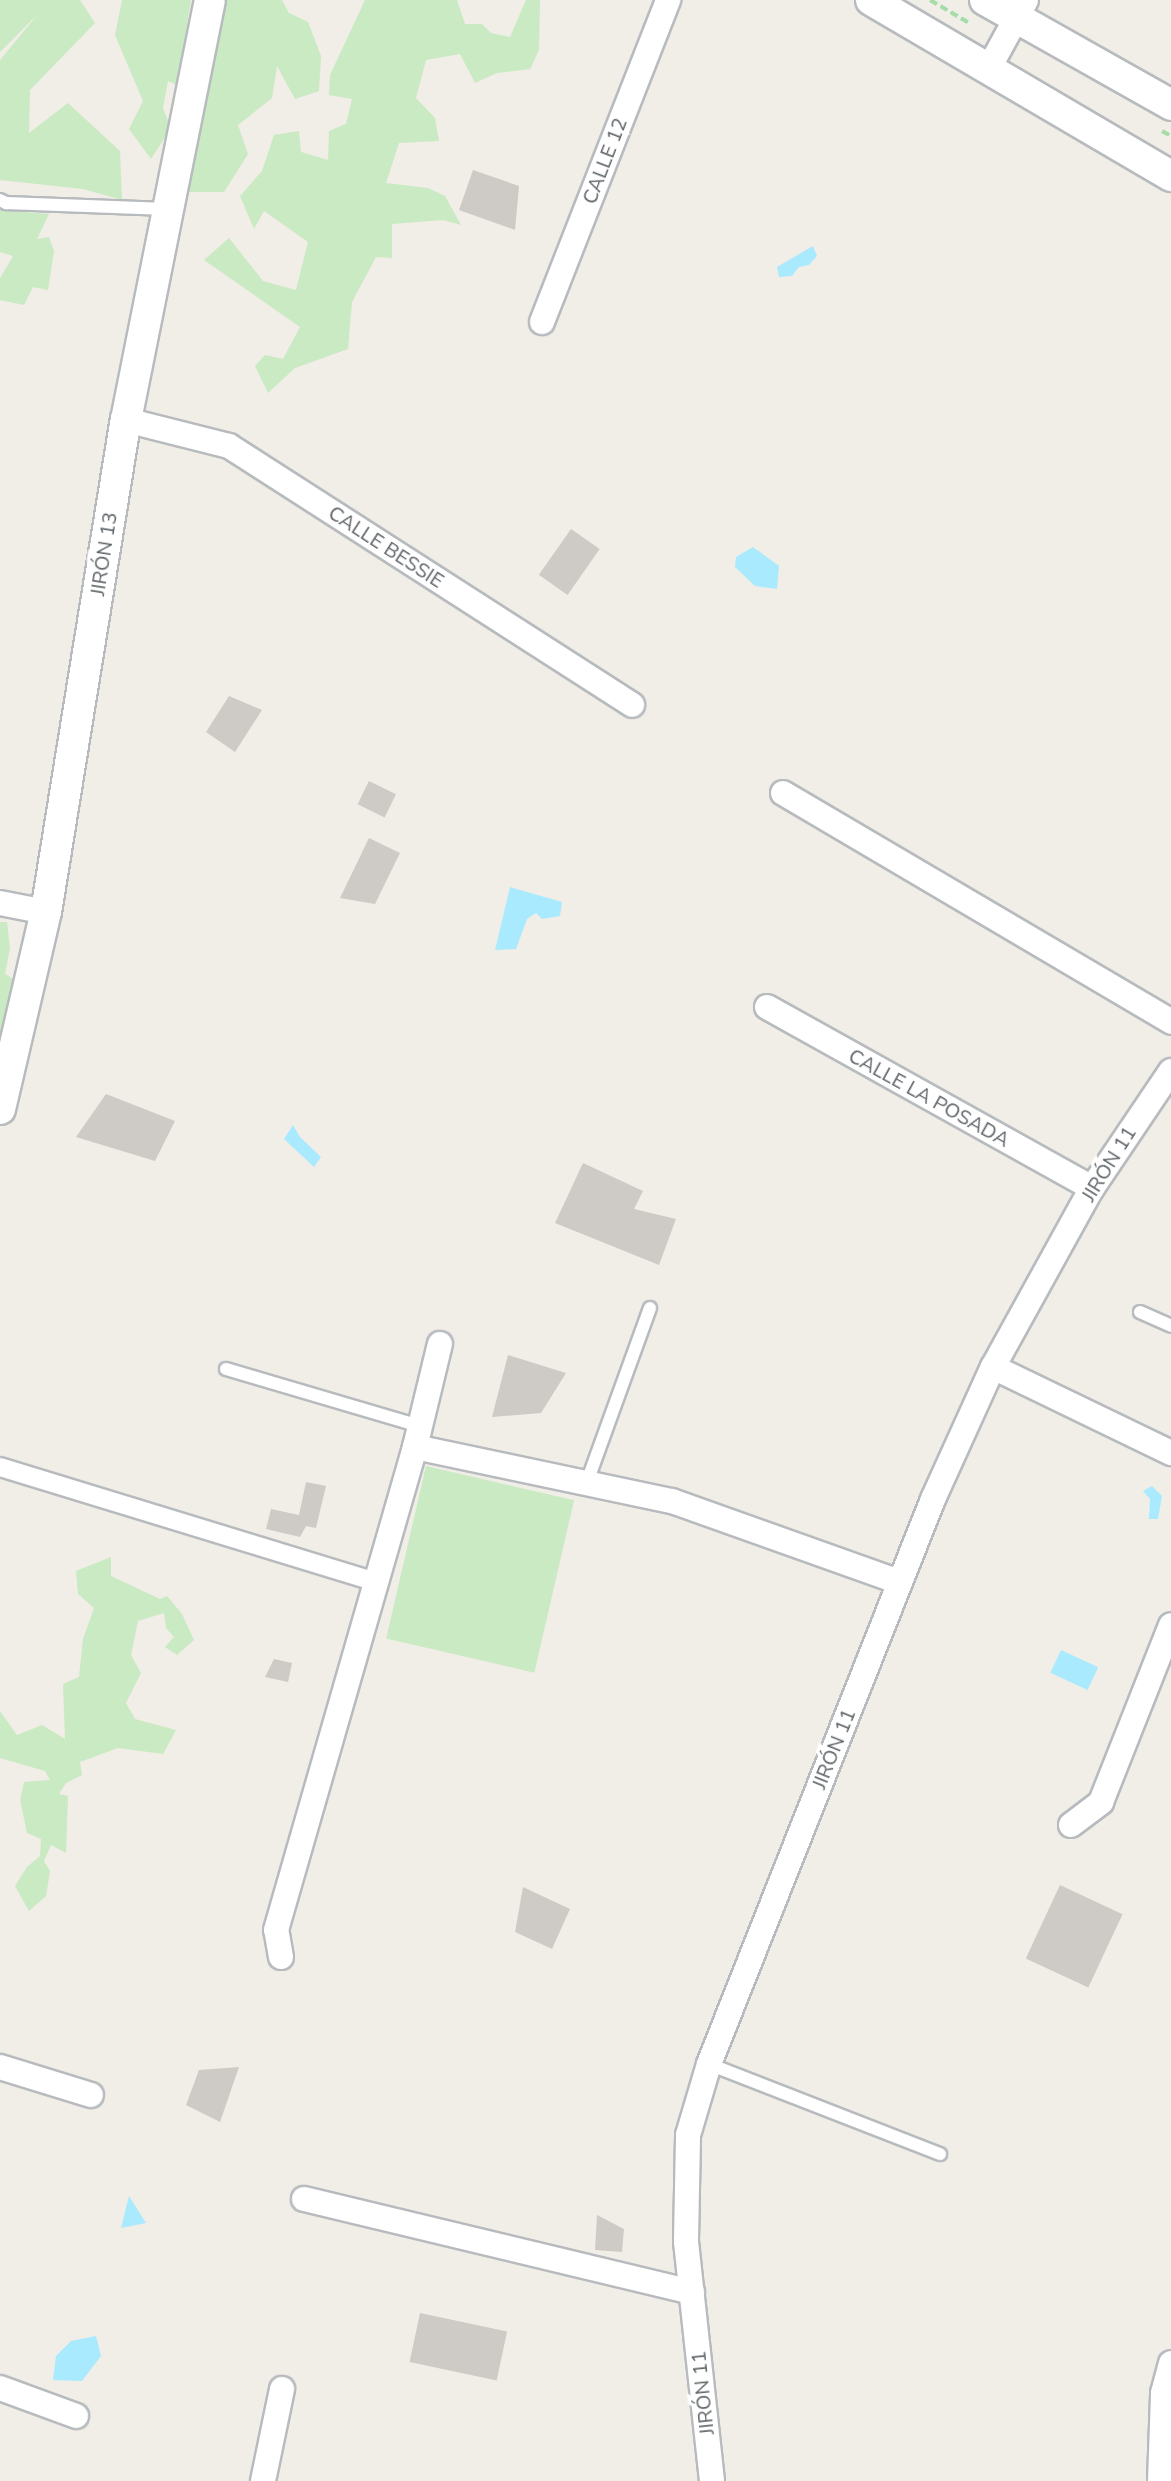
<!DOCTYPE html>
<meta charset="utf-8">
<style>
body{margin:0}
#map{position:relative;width:1171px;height:2481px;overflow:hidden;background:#f1ede7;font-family:"Nunito Sans",sans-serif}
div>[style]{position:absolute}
.green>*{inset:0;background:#c9eac2;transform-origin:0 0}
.water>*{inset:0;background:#a9eaff;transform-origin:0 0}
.building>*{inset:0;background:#cecac5;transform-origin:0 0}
.path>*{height:4px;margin-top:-2px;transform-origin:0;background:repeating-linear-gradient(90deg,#a4dda8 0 8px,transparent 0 12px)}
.roads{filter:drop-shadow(2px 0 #b7bbbe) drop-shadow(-2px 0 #b7bbbe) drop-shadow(0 2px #b7bbbe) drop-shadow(0 -2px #b7bbbe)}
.service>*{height:12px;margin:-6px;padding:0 6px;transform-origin:6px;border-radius:6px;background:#fff}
.pedestrian>*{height:18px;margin:-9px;padding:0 9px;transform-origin:9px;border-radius:9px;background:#fff}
.minor>*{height:24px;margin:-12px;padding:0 12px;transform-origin:12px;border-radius:12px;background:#fff}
.tertiary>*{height:30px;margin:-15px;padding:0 15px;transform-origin:15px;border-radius:15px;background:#fff}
span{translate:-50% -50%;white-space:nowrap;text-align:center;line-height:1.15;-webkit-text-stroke:7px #fff;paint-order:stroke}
.street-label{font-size:20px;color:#5e6468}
</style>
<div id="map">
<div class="green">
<i style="clip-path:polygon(0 0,80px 0,95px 23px,30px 90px,29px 133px,68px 103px,120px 151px,122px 200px,83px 189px,0 180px,0 60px,38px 14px,0 52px)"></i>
<i style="clip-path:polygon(122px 0,191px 0,177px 85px,168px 81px,163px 108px,171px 128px,151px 159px,129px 129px,143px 101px,115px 35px)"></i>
<i style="clip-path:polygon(223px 0,282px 0,289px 13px,308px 22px,321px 56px,319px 91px,295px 99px,277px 66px,272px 98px,238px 125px,248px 154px,224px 192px,187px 192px)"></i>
<i style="clip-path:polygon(365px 0,457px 0,465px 24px,482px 24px,491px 33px,510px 37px,526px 0,540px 0,539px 50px,530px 69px,497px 73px,475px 83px,460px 54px,426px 60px,416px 98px,435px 118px,439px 141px,399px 143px,386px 183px,428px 188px,445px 196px,461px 225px,443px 220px,392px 224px,392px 258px,376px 257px,352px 302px,348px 349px,295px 368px,268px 393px,255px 366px,265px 355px,283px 359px,300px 327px,204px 260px,229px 238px,263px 281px,296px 290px,308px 242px,264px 211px,254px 229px,240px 196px,262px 171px,274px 135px,299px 131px,301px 152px,328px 160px,329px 131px,346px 124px,352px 99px,329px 95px,330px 75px)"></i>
<i style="clip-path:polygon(0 210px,49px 214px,37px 239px,49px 237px,54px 251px,48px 290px,33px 287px,24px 305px,0 300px,0 278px,13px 256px,0 252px)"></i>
<i style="clip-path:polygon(0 922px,7px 922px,10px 948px,5px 974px,13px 979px,13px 1018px,0 1081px)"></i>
<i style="left:426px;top:1466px;width:152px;height:177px;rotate:13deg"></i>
<i style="clip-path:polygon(111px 1557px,111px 1576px,160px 1599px,167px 1596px,182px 1614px,194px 1640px,177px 1655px,165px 1647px,174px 1637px,166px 1628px,164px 1613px,138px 1621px,131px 1655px,141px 1673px,126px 1703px,135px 1719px,176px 1730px,163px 1754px,118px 1748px,80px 1762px,82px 1775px,66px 1783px,59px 1794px,68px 1796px,66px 1853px,51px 1845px,44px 1861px,50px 1871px,46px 1896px,29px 1911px,15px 1886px,27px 1867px,40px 1856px,41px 1839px,27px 1833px,20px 1800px,24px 1782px,50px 1780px,45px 1771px,0 1758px,0 1711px,17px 1735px,42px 1725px,65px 1739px,63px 1684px,79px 1677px,83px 1639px,94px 1608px,78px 1594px,76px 1571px)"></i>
</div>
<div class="water">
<i style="clip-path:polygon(813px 246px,817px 256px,809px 265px,799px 267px,792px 276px,779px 277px,777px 267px)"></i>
<i style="clip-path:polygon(753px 547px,779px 566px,777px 589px,755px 586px,735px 567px,736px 557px)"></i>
<i style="clip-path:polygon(510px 887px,562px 902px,560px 916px,542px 919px,536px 913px,527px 919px,516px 949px,495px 950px)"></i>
<i style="clip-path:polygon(293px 1125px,300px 1137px,321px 1157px,314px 1167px,284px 1139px)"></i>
<i style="clip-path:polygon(1152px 1486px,1162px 1496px,1158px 1519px,1149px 1519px,1150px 1499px,1143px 1491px)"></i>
<i style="left:1061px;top:1650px;width:41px;height:25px;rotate:25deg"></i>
<i style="clip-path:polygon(129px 2196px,146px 2223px,121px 2228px)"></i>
<i style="clip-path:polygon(96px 2336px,101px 2356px,82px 2381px,53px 2380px,56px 2356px,71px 2341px)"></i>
</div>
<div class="building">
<i style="clip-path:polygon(473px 170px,519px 186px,515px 230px,459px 210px)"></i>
<i style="left:571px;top:529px;width:35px;height:56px;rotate:35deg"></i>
<i style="clip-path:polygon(229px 696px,262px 710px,235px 752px,206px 732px)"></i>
<i style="left:369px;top:781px;width:30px;height:26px;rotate:26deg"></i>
<i style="clip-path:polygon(369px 838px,400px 853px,375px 904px,340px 898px)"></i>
<i style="clip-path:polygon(106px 1094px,175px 1121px,155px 1161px,76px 1137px)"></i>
<i style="clip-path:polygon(583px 1163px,643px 1191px,634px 1209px,676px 1219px,659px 1265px,555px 1223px)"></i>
<i style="clip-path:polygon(508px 1355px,566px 1373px,541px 1413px,492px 1417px)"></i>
<i style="clip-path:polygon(306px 1482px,326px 1486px,316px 1528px,306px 1526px,300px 1537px,266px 1529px,271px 1509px,299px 1515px)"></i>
<i style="clip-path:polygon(274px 1659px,292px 1663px,288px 1682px,265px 1677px)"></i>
<i style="left:1060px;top:1885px;width:69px;height:81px;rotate:25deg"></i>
<i style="clip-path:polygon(523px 1887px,570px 1909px,552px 1949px,515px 1932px)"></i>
<i style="clip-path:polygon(239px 2067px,220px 2122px,186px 2105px,199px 2070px)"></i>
<i style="clip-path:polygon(597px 2215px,624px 2229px,622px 2252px,595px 2250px)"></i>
<i style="left:420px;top:2313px;width:89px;height:50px;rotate:12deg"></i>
</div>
<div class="path">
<i style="left:930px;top:0;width:45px;rotate:30.5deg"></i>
<i style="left:1162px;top:131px;width:10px;rotate:29deg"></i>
</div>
<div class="roads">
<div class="service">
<i style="left:0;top:200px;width:7px;rotate:27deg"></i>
<i style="left:6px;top:203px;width:161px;rotate:2.1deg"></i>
<i style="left:1140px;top:1312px;width:34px;rotate:24deg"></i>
<i style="left:226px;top:1369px;width:202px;rotate:16.4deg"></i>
<i style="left:587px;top:1482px;width:185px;rotate:-70.1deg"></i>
<i style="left:709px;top:2064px;width:248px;rotate:21.3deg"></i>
</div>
<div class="pedestrian">
<i style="left:0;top:1467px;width:392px;rotate:17deg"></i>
</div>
<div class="minor">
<i style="left:989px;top:68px;width:77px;rotate:-61.4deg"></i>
<i style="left:542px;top:322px;width:346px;rotate:-68.6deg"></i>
<i style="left:126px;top:420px;width:106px;rotate:14.2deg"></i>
<i style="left:229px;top:446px;width:479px;rotate:32.7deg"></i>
<i style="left:783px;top:793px;width:451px;rotate:30.5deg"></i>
<i style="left:0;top:903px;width:47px;rotate:11.1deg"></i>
<i style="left:767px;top:1007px;width:372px;rotate:29.1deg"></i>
<i style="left:993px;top:1367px;width:198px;rotate:25.8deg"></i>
<i style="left:415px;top:1447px;width:263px;rotate:11.9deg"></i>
<i style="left:672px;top:1501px;width:242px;rotate:19.6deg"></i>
<i style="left:1071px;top:1825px;width:38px;rotate:-37deg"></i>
<i style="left:1101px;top:1802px;width:190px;rotate:-68.4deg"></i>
<i style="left:281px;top:1957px;width:27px;rotate:-100deg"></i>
<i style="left:276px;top:1930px;width:503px;rotate:-73.94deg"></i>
<i style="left:415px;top:1447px;width:106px;rotate:-76.4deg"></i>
<i style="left:0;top:2067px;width:95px;rotate:17.1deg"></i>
<i style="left:304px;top:2199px;width:399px;rotate:13.5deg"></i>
<i style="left:0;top:2388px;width:81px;rotate:20.2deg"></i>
<i style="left:263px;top:2481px;width:94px;rotate:-78.3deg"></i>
<i style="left:712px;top:2481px;width:241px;rotate:-96.2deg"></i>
<i style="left:686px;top:2241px;width:106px;rotate:-88.9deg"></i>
<i style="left:688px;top:2135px;width:74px;rotate:-73.5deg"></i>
<i style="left:709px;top:2064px;width:608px;rotate:-68.37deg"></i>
<i style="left:933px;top:1499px;width:145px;rotate:-65.6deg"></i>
<i style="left:993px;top:1367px;width:205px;rotate:-61.1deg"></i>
<i style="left:1092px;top:1188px;width:141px;rotate:-56deg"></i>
<i style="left:1160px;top:2481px;width:88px;rotate:-88deg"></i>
<i style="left:1163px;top:2393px;width:31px;rotate:-75deg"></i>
</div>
<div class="tertiary">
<i style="left:871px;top:0;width:348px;rotate:30.4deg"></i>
<i style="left:985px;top:0;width:214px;rotate:29.4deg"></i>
<i style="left:0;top:1109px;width:202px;rotate:-76.9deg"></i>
<i style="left:46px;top:912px;width:498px;rotate:-80.8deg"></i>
<i style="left:126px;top:420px;width:428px;rotate:-78.7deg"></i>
</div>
</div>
<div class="street-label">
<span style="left:605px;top:161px;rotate:-69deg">CALLE 12</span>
<span style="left:386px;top:547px;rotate:33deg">CALLE BESSIE</span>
<span style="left:104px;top:554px;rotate:-81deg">JIRÓN 13</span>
<span style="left:929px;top:1098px;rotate:29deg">CALLE LA POSADA</span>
<span style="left:1109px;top:1164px;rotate:-58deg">JIRÓN 11</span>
<span style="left:834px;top:1749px;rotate:-68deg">JIRÓN 11</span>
<span style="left:703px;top:2393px;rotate:-96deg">JIRÓN 11</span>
</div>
</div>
